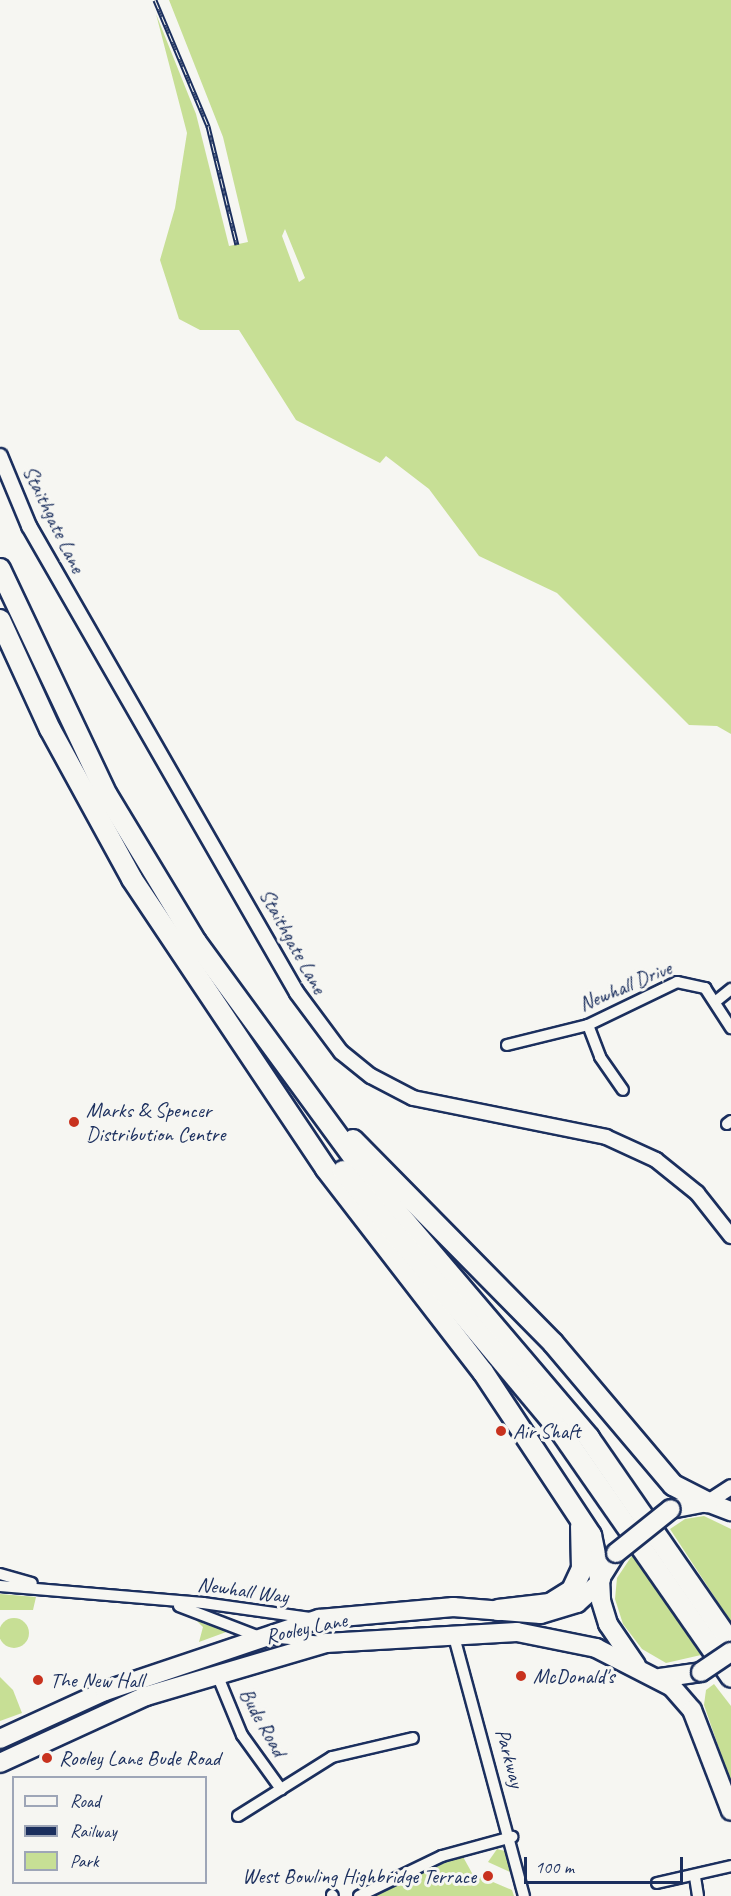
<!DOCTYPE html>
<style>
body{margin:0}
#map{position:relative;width:731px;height:1896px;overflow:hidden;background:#f6f6f2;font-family:Caveat,sans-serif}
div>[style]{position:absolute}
.green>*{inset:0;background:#c7df95}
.round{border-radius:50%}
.roads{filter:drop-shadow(2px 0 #1b2f5e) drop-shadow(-2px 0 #1b2f5e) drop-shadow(0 2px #1b2f5e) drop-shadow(0 -2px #1b2f5e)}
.minor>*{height:10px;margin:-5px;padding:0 5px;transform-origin:5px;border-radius:5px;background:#f6f6f2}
.tertiary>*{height:14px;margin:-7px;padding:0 7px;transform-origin:7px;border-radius:7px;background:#f6f6f2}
.trunk>*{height:18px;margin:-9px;padding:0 9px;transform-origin:9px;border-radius:9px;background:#f6f6f2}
.motorway>*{height:20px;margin:-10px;padding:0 10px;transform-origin:10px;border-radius:10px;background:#f6f6f2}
.rail>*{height:5px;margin-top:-2.5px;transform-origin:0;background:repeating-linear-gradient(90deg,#f6f6f2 0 9px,#1b2f5e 0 18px);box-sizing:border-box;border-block:2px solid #1b2f5e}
.bridges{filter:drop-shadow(2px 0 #1b2f5e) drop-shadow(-2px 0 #1b2f5e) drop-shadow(0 2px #1b2f5e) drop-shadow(0 -2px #1b2f5e)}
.trunk-bridge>*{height:18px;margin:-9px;padding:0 9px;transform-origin:9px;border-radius:9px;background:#f6f6f2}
.dots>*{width:16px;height:16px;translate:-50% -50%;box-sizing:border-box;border:3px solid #f6f6f2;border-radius:50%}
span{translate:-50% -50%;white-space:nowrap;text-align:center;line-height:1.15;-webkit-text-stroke:6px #f6f6f2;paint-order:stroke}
.street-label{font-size:21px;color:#1b2f5e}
.poi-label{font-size:21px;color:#1b2f5e}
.left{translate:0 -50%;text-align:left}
.right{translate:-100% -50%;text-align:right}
.legend{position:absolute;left:12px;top:1776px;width:195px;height:108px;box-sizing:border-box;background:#f6f6f2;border:2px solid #9ea6b7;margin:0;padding:8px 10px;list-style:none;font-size:18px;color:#1b2f5e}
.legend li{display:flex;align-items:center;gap:12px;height:30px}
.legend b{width:30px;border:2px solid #9ea6b7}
.scale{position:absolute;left:524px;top:1857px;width:159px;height:27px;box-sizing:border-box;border:3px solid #1b2f5e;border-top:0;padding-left:8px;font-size:18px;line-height:21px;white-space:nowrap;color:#1b2f5e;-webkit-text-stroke:4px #f6f6f2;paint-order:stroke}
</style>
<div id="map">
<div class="green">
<i style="clip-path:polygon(evenodd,169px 0,731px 0,731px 734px,717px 726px,689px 725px,557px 593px,479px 556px,429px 489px,386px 456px,380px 463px,296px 420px,239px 330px,200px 330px,179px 319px,160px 260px,175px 208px,187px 133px,156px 14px,196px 114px,229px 246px,248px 242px,223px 137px,169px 0,285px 229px,305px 278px,299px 282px,282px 236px,285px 229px)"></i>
<i style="clip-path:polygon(704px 1516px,731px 1529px,731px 1622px,670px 1529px,685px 1519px)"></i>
<i style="clip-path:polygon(633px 1554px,701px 1655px,666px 1663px,642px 1649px,623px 1624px,615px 1599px,617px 1578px)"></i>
<i style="clip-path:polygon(0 1594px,36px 1597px,33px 1610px,0 1610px)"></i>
<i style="clip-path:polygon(193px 1617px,204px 1624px,229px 1631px,199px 1642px,203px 1627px)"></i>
<i class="round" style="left:-1px;top:1618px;width:30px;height:30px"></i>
<i style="clip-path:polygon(0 1677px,13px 1690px,22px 1713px,0 1721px)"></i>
<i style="clip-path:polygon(714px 1684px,731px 1706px,731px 1783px,704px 1705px,706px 1690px)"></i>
<i style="clip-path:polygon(497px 1849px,505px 1851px,510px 1872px,488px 1862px)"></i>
<i style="clip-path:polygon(462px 1855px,472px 1873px,512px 1890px,514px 1896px,371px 1896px)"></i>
</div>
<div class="roads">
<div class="minor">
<i style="left:715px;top:1002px;width:21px;rotate:-39deg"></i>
<i style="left:588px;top:1025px;width:34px;rotate:69deg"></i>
<i style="left:600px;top:1057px;width:40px;rotate:55.1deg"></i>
<i style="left:507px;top:1045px;width:83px;rotate:-13.9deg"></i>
<i style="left:588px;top:1025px;width:99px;rotate:-25.8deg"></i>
<i style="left:677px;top:982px;width:29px;rotate:12deg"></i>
<i style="left:705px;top:988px;width:48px;rotate:57deg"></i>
<i style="left:727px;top:1124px;width:5px;rotate:-37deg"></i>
<i style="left:0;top:1574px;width:33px;rotate:16deg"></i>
<i style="left:0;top:1586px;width:204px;rotate:4.8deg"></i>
<i style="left:203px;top:1603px;width:108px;rotate:8deg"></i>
<i style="left:179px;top:1606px;width:84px;rotate:21deg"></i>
<i style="left:257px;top:1636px;width:67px;rotate:5.1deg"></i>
<i style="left:453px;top:1633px;width:272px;rotate:74.9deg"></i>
<i style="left:216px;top:1672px;width:68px;rotate:67.6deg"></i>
<i style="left:242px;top:1735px;width:67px;rotate:54.2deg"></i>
<i style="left:238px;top:1816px;width:111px;rotate:-32.1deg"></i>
<i style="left:332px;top:1757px;width:83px;rotate:-13.2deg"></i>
<i style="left:695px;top:1877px;width:19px;rotate:81deg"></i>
<i style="left:657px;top:1883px;width:76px;rotate:-12.9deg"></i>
<i style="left:332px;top:1895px;width:1px;rotate:45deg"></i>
<i style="left:359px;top:1896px;width:92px;rotate:-25.7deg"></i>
<i style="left:442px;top:1856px;width:73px;rotate:-15.2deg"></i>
</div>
<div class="tertiary">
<i style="left:0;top:456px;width:76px;rotate:67.5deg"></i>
<i style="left:29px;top:526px;width:538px;rotate:60.15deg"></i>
<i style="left:297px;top:993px;width:74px;rotate:53.3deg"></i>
<i style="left:341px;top:1052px;width:38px;rotate:39deg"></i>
<i style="left:371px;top:1076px;width:47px;rotate:27.6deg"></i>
<i style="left:413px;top:1098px;width:197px;rotate:11.4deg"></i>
<i style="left:606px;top:1137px;width:55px;rotate:24.7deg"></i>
<i style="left:656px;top:1160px;width:53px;rotate:38.8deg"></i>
<i style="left:697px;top:1193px;width:55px;rotate:51.7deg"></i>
<i style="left:708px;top:1502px;width:27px;rotate:-33deg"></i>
</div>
<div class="trunk">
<i style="left:671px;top:1509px;width:37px;rotate:-11deg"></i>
<i style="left:707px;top:1502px;width:26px;rotate:21deg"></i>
<i style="left:616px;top:1553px;width:31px;rotate:122deg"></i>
<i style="left:600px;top:1579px;width:22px;rotate:87deg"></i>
<i style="left:601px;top:1601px;width:24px;rotate:73deg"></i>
<i style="left:608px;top:1624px;width:50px;rotate:55.7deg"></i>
<i style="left:660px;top:1678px;width:41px;rotate:-8.3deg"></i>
<i style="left:0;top:1739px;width:115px;rotate:-24.6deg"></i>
<i style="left:105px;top:1691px;width:226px;rotate:-18.6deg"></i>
<i style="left:319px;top:1619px;width:135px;rotate:-5.1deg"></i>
<i style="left:453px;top:1607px;width:88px;rotate:4.5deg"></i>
<i style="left:541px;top:1614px;width:38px;rotate:-17deg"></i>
<i style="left:577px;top:1603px;width:30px;rotate:-42deg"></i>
<i style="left:0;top:1763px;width:161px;rotate:-24.7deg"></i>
<i style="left:146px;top:1696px;width:188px;rotate:-16.4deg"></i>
<i style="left:326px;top:1643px;width:191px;rotate:-3.3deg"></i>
<i style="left:517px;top:1632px;width:81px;rotate:11.4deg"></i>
<i style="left:596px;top:1648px;width:85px;rotate:27.2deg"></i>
<i style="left:672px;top:1687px;width:30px;rotate:49deg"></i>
<i style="left:692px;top:1710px;width:108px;rotate:68.9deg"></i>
</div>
<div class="motorway">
<i style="left:0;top:569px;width:250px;rotate:64.7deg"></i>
<i style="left:107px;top:795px;width:172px;rotate:58.8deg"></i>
<i style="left:196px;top:942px;width:301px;rotate:53.8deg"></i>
<i style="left:374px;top:1185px;width:332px;rotate:49.6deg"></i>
<i style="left:589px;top:1438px;width:249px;rotate:55.3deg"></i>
<i style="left:0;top:620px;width:120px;rotate:65.4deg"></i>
<i style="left:50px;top:729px;width:171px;rotate:61.3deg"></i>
<i style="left:132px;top:879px;width:349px;rotate:56.2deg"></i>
<i style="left:326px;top:1169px;width:257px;rotate:52.3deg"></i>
<i style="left:483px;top:1372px;width:196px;rotate:56.5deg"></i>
<i style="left:591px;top:1535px;width:45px;rotate:78.4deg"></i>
<i style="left:353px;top:1140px;width:285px;rotate:45.4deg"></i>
<i style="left:553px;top:1343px;width:186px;rotate:49.8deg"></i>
<i style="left:673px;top:1485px;width:38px;rotate:27deg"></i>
<i style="left:343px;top:1171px;width:340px;rotate:50.1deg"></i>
<i style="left:561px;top:1432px;width:298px;rotate:55.2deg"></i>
<i style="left:498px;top:1610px;width:52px;rotate:-6.6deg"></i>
<i style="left:550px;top:1604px;width:26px;rotate:-32deg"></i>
<i style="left:572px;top:1590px;width:23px;rotate:-65deg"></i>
<i style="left:582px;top:1569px;width:43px;rotate:-91.3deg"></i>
</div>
</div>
<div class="rail">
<i style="left:155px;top:0;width:137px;rotate:67.2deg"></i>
<i style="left:208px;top:126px;width:122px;rotate:76.3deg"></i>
</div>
<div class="bridges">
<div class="trunk-bridge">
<i style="left:616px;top:1553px;width:70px;rotate:-38.7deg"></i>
<i style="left:701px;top:1672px;width:36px;rotate:-34deg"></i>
</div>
</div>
<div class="dots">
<i style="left:74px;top:1122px;background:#c8321e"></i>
<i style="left:501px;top:1431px;background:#c8321e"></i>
<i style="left:521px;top:1676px;background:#c8321e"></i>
<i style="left:38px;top:1680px;background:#c8321e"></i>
<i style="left:47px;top:1758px;background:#c8321e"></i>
<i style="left:488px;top:1876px;background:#c8321e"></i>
</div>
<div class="street-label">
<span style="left:54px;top:519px;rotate:64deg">Staithgate Lane</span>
<span style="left:293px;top:941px;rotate:61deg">Staithgate Lane</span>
<span style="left:625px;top:986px;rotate:-23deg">Newhall Drive</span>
<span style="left:243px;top:1590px;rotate:8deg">Newhall Way</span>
<span style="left:306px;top:1628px;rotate:-12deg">Rooley Lane</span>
<span style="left:263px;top:1722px;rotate:61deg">Bude Road</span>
<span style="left:510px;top:1758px;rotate:75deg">Parkway</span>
</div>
<div class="poi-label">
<span class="left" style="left:86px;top:1122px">Marks &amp; Spencer<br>Distribution Centre</span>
<span class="left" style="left:513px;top:1431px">Air Shaft</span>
<span class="left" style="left:533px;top:1676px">McDonald's</span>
<span class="left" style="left:50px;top:1680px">The New Hall</span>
<span class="left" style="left:59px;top:1758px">Rooley Lane Bude Road</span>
<span class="right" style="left:476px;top:1876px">West Bowling Highbridge Terrace</span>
</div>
<ul class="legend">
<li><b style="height:8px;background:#f6f6f2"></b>Road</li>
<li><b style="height:8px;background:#1b2f5e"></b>Railway</li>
<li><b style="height:16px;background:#c7df95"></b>Park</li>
</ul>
<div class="scale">100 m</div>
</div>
